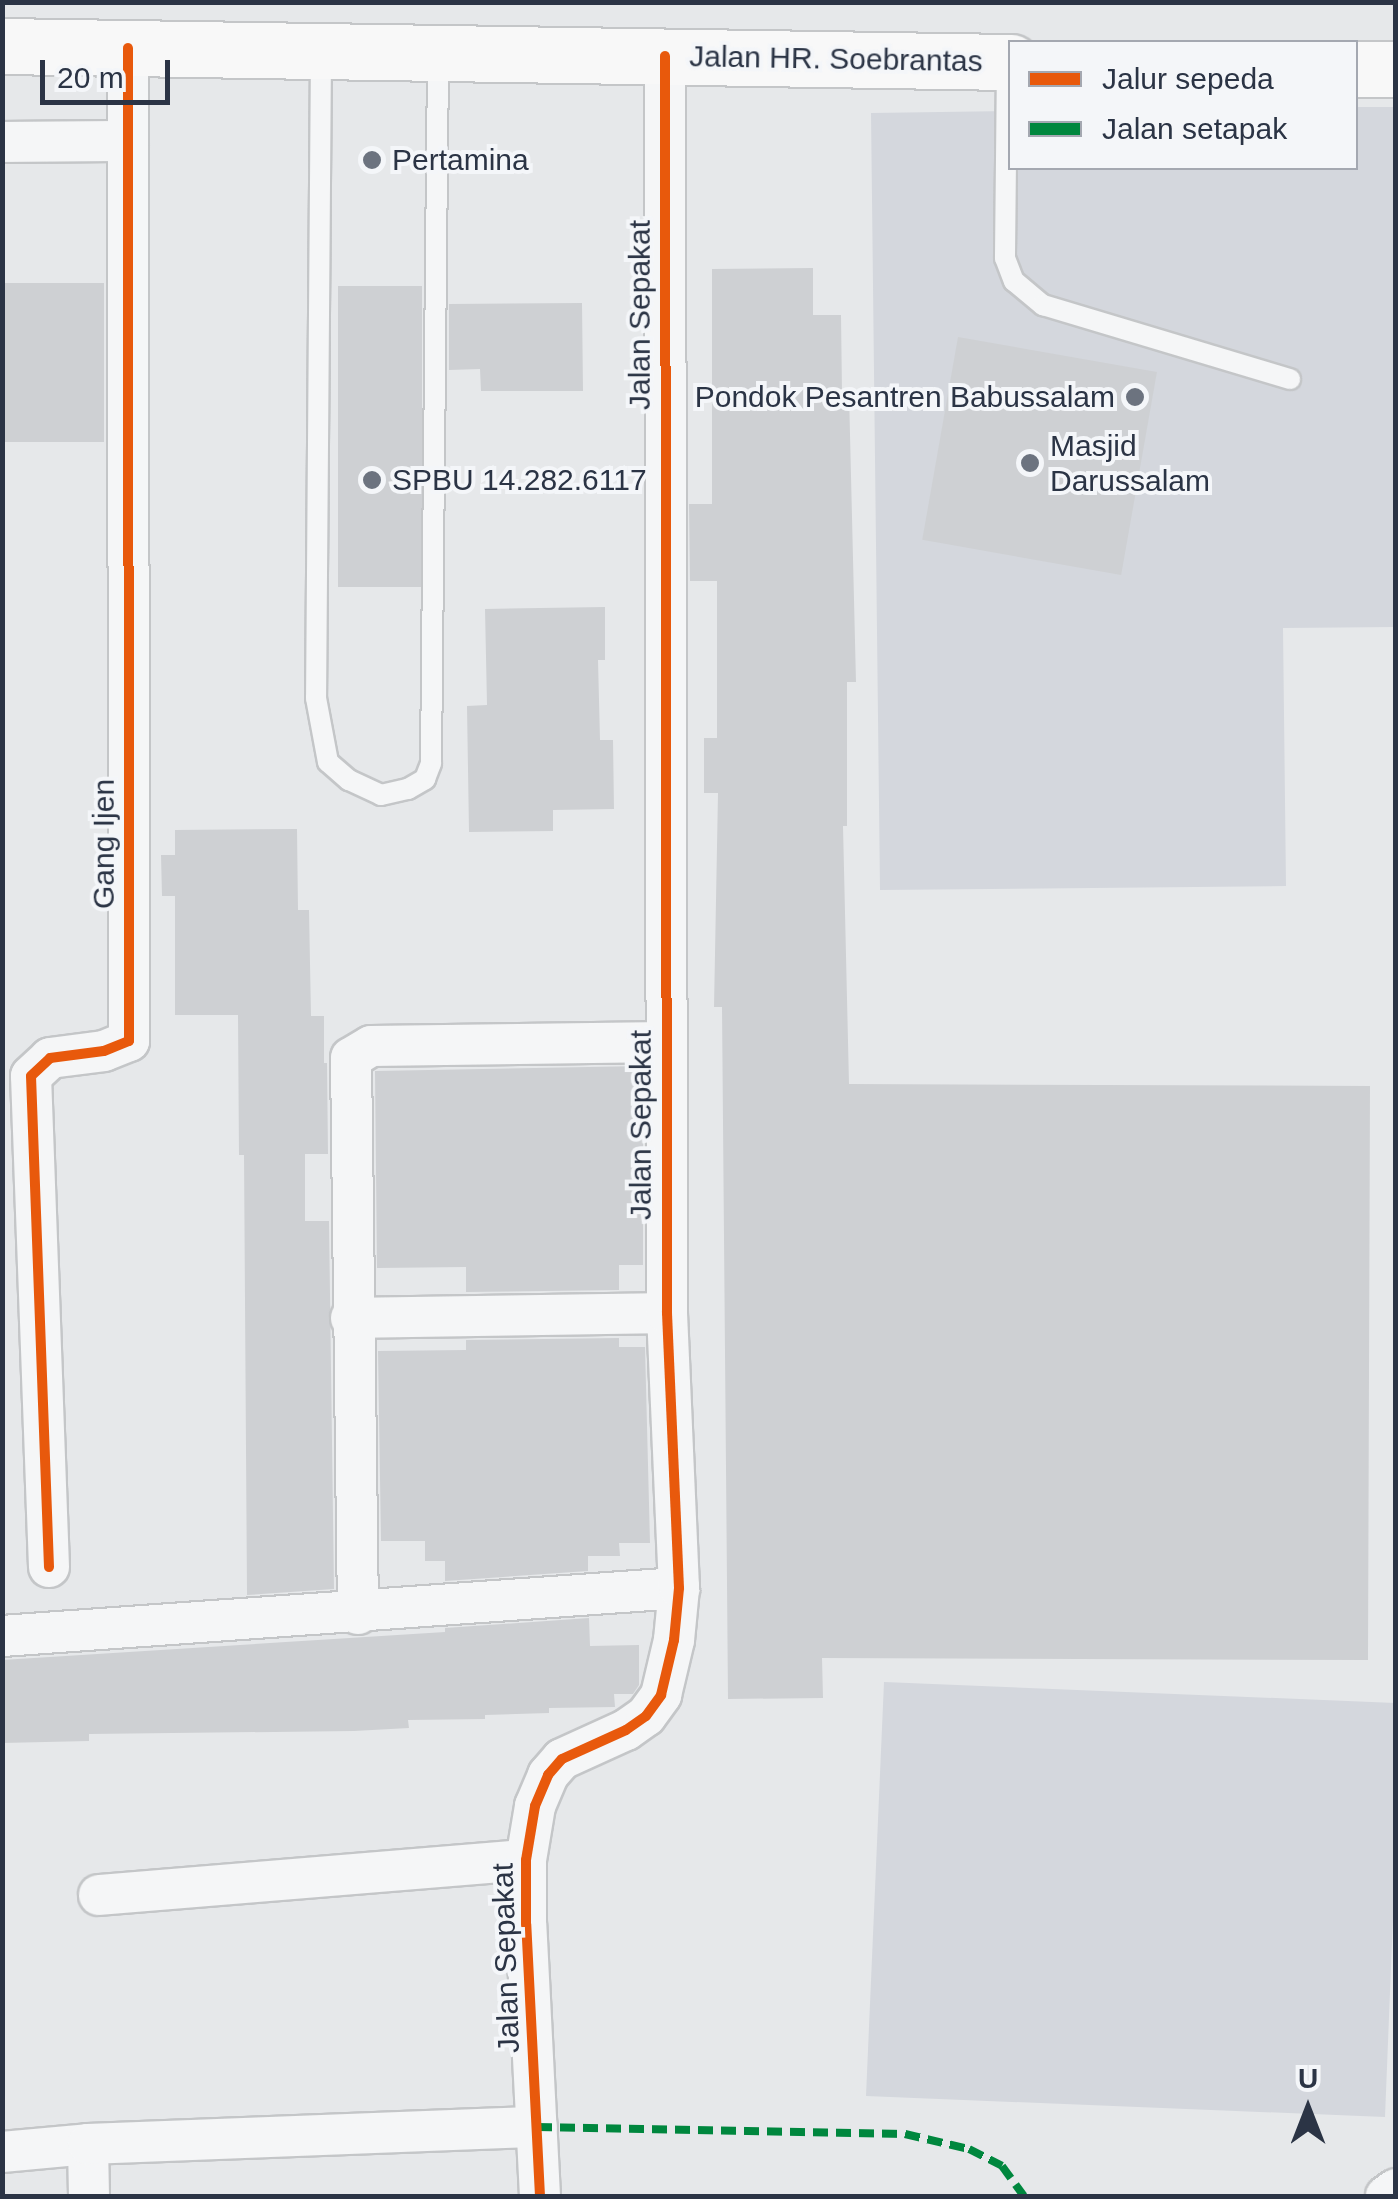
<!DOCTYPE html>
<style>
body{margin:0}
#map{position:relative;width:1398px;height:2199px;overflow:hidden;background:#e6e8ea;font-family:Arial,sans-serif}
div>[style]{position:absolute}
.built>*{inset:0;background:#d4d7dd}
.building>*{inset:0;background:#ced0d3;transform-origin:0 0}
.roads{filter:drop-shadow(2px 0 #c4c6c8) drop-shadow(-2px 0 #c4c6c8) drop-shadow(0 2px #c4c6c8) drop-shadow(0 -2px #c4c6c8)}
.service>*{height:20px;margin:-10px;padding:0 10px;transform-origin:10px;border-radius:10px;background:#f5f6f7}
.minor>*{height:40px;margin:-20px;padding:0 20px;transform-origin:20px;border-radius:20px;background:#f5f6f7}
.primary>*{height:55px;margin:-27.5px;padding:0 27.5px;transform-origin:27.5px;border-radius:27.5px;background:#f8f8f8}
.quiet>*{height:8px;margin-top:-4px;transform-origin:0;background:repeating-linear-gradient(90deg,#00873e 0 15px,transparent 0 23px)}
.cycleway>*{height:10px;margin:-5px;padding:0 5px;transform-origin:5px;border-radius:5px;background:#e8590c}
.dots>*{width:28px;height:28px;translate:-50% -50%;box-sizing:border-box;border:5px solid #f4f6f9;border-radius:50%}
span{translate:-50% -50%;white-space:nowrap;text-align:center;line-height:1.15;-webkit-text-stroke:8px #f4f6f9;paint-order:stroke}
.street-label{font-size:30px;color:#2b3445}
.poi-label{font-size:30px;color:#2b3445}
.left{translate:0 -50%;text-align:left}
.right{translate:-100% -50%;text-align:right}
.frame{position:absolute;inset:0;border:5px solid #2b3445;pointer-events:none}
.legend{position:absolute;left:1008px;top:40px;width:350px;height:130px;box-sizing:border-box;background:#f4f6f9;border:2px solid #a4a8b1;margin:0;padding:12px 18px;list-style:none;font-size:30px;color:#2b3445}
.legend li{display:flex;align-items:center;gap:20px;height:50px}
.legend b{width:50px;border:2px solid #a4a8b1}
.north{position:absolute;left:1258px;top:2059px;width:100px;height:100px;-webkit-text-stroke:8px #f4f6f9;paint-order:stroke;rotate:0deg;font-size:28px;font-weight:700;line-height:40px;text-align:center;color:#2b3445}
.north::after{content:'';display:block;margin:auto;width:35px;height:45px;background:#2b3445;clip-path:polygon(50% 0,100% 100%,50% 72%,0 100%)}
.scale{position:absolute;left:40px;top:60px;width:130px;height:45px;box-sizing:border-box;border:5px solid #2b3445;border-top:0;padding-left:12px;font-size:30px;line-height:35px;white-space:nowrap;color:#2b3445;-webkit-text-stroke:8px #f4f6f9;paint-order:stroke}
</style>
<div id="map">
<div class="built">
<i style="clip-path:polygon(1356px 107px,1395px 107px,1395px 627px,1283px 628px,1286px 886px,880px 890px,871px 113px,1010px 111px,1011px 168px,1356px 168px)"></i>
<i style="clip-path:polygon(884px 1682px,1395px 1703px,1395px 1867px,1385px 2117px,866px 2096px)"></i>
</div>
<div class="building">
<i style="clip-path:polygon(813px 268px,813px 315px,841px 315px,842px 393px,849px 393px,856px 682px,847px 682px,847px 826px,843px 826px,849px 1084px,1370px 1086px,1368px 1660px,822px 1658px,823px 1698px,728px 1699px,722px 1007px,714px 1007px,718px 793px,704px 793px,704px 738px,717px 738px,717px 581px,690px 581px,689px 504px,712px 504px,712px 269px)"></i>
<i style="left:2px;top:283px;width:102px;height:159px"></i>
<i style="left:338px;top:286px;width:84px;height:301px"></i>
<i style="clip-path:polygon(582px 303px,583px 391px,481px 391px,480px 369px,449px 370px,449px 304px)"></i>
<i style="left:958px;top:337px;width:202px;height:206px;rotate:10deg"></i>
<i style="clip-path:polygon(605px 607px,605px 660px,598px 660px,600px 740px,613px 740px,614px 809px,553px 810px,553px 831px,469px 832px,467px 706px,487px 705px,485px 609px)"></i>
<i style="clip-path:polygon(297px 829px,298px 910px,309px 910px,311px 1016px,324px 1016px,324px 1063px,327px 1063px,328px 1154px,305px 1154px,305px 1221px,329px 1221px,334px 1589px,247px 1595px,244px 1155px,239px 1155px,238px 1015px,175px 1015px,175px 896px,162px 896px,161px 855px,175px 855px,175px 830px)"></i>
<i style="clip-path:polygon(643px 1066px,643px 1265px,619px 1265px,619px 1290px,466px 1292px,466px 1267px,377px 1268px,375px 1071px)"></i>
<i style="clip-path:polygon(619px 1338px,619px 1347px,645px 1347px,650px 1543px,619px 1543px,620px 1556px,588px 1556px,588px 1571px,445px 1581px,445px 1561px,425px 1561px,425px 1541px,381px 1541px,378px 1351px,466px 1350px,466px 1340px)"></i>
<i style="clip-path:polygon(589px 1618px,590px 1646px,639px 1645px,639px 1685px,633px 1694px,614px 1694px,615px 1707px,549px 1708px,549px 1713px,485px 1715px,485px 1719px,408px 1720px,409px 1728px,354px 1731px,89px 1734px,89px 1741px,2px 1743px,2px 1660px,445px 1632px,445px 1628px)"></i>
</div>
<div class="roads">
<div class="service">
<i style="left:321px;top:53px;width:645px;rotate:90.44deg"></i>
<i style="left:316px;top:698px;width:65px;rotate:79.4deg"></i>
<i style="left:328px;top:762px;width:28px;rotate:41deg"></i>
<i style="left:349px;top:780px;width:35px;rotate:25deg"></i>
<i style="left:381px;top:795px;width:28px;rotate:-13deg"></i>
<i style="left:408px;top:789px;width:20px;rotate:-30deg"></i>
<i style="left:425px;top:779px;width:17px;rotate:-69deg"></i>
<i style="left:431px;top:763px;width:707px;rotate:-89.43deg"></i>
<i style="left:1007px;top:64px;width:194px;rotate:90.6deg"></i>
<i style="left:1005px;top:258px;width:25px;rotate:69deg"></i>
<i style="left:1014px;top:281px;width:38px;rotate:40deg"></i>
<i style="left:1043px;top:305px;width:258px;rotate:16.7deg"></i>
</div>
<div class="minor">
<i style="left:2px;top:142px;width:126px;rotate:-0.5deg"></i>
<i style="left:351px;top:1318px;width:316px;rotate:-0.9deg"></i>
<i style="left:49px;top:1567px;width:491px;rotate:-92.1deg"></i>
<i style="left:31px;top:1076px;width:26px;rotate:-43deg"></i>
<i style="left:50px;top:1058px;width:54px;rotate:-7.4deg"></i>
<i style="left:104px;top:1051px;width:27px;rotate:-22deg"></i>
<i style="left:129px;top:1041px;width:993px;rotate:-90.06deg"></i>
<i style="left:358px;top:1614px;width:556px;rotate:-90.72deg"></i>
<i style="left:351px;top:1058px;width:23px;rotate:-31deg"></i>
<i style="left:371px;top:1046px;width:295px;rotate:-0.8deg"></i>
<i style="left:2px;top:1636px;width:679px;rotate:-4.06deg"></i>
<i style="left:99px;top:1895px;width:428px;rotate:-4.7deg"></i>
<i style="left:88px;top:2144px;width:52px;rotate:88.9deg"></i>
<i style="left:2px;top:2152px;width:86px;rotate:-5.3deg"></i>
<i style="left:88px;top:2144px;width:449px;rotate:-2.2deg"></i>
<i style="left:540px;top:2196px;width:272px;rotate:-92.9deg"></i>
<i style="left:526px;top:1924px;width:64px;rotate:-90deg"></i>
<i style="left:526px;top:1860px;width:55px;rotate:-80.5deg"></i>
<i style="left:535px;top:1806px;width:34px;rotate:-67deg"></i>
<i style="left:548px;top:1775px;width:21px;rotate:-49deg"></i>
<i style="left:562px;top:1759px;width:70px;rotate:-24.4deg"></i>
<i style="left:626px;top:1730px;width:24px;rotate:-35deg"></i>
<i style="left:646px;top:1716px;width:26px;rotate:-54deg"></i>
<i style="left:661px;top:1695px;width:57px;rotate:-76.7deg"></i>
<i style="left:674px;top:1640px;width:52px;rotate:-84.5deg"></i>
<i style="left:679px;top:1588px;width:275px;rotate:-92.5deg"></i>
<i style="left:667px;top:1313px;width:1257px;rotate:-90.09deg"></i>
<i style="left:1386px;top:2196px;width:12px;rotate:-35deg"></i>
</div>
<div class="primary">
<i style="left:2px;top:46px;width:1009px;rotate:0.91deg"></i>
<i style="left:1356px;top:69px;width:40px"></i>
</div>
</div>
<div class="quiet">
<i style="left:537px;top:2127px;width:368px;rotate:1.1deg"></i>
<i style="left:905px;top:2134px;width:66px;rotate:13.2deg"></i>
<i style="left:969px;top:2149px;width:37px;rotate:27deg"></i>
<i style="left:1002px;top:2166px;width:37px;rotate:54deg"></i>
</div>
<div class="cycleway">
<i style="left:49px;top:1567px;width:491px;rotate:-92.1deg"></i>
<i style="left:31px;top:1076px;width:26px;rotate:-43deg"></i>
<i style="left:50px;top:1058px;width:54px;rotate:-7.4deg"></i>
<i style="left:104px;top:1051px;width:27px;rotate:-22deg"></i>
<i style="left:129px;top:1041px;width:993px;rotate:-90.06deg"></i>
<i style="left:540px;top:2196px;width:272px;rotate:-92.9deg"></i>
<i style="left:526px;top:1924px;width:64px;rotate:-90deg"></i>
<i style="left:526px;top:1860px;width:55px;rotate:-80.5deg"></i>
<i style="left:535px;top:1806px;width:34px;rotate:-67deg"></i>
<i style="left:548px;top:1775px;width:21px;rotate:-49deg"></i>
<i style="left:562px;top:1759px;width:70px;rotate:-24.4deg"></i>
<i style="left:626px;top:1730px;width:24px;rotate:-35deg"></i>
<i style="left:646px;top:1716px;width:26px;rotate:-54deg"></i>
<i style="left:661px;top:1695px;width:57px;rotate:-76.7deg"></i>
<i style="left:674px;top:1640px;width:52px;rotate:-84.5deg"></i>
<i style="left:679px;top:1588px;width:275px;rotate:-92.5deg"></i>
<i style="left:667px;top:1313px;width:1257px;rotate:-90.09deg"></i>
</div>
<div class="dots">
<i style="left:372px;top:160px;background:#6c737f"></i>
<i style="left:1135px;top:397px;background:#6c737f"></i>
<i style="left:1030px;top:463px;background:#6c737f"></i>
<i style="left:372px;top:480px;background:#6c737f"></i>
</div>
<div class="street-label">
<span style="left:836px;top:59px;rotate:1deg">Jalan HR. Soebrantas</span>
<span style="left:640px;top:315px;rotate:-90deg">Jalan Sepakat</span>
<span style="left:104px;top:844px;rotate:-90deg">Gang Ijen</span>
<span style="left:641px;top:1125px;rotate:-90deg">Jalan Sepakat</span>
<span style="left:506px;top:1958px;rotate:-92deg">Jalan Sepakat</span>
</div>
<div class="poi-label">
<span class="left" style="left:392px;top:160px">Pertamina</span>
<span class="right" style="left:1115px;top:397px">Pondok Pesantren Babussalam</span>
<span class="left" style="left:1050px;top:463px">Masjid<br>Darussalam</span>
<span class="left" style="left:392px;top:480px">SPBU 14.282.6117</span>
</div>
<div class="frame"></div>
<ul class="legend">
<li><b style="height:12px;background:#e8590c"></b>Jalur sepeda</li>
<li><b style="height:12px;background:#00873e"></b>Jalan setapak</li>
</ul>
<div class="north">U</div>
<div class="scale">20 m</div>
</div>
